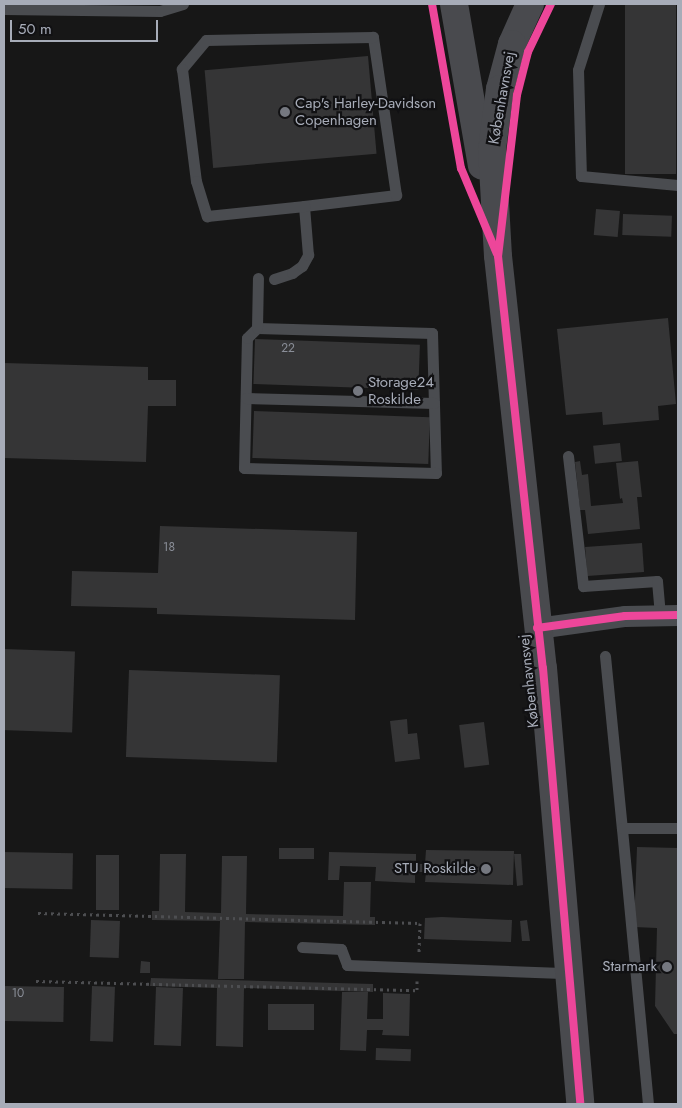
<!DOCTYPE html>
<meta charset="utf-8">
<style>
body{margin:0}
#map{position:relative;width:682px;height:1108px;overflow:hidden;background:#171717;font-family:Jost,sans-serif}
div>[style]{position:absolute}
.building>*{inset:0;background:#353536;transform-origin:0 0}
.path>*{height:3px;margin-top:-1.5px;transform-origin:0;background:repeating-linear-gradient(90deg,#4d4e51 0 2.5px,transparent 0 6.5px)}
.lane>*{height:11px;margin:-5.5px;padding:0 5.5px;transform-origin:5.5px;border-radius:5.5px;background:#4a4c50}
.street>*{height:21px;margin:-10.5px;padding:0 10.5px;transform-origin:10.5px;border-radius:10.5px;background:#4a4c50}
.secondary>*{height:28px;margin:-14px;padding:0 14px;transform-origin:14px;border-radius:14px;background:#494a4e}
.cycleway>*{height:8px;margin:-4px;padding:0 4px;transform-origin:4px;border-radius:4px;background:#ed469a}
.dots>*{width:14px;height:14px;translate:-50% -50%;box-sizing:border-box;border:2px solid #111113;border-radius:50%}
span{translate:-50% -50%;white-space:nowrap;text-align:center;line-height:1.15;-webkit-text-stroke:4.5px #111113;paint-order:stroke}
.number-label{font-size:12px;color:#8a8e98}
.number-label span{-webkit-text-stroke-width:0}
.street-label{font-size:15px;color:#a7acb8}
.poi-label{font-size:15px;color:#a7acb8}
.left{translate:0 -50%;text-align:left}
.right{translate:-100% -50%;text-align:right}
.frame{position:absolute;inset:0;border:5px solid #a7acb8;pointer-events:none}
.scale{position:absolute;left:10px;top:20px;width:148px;height:22px;box-sizing:border-box;border:2px solid #a7acb8;border-top:0;padding-left:6px;font-size:15px;line-height:18px;white-space:nowrap;color:#a7acb8;-webkit-text-stroke:4px #111113;paint-order:stroke}
</style>
<div id="map">
<div class="building">
<i style="left:625px;top:4px;width:51px;height:170px"></i>
<i style="left:368px;top:56px;width:98px;height:164px;rotate:85deg"></i>
<i style="left:596px;top:209px;width:24px;height:26px;rotate:5deg"></i>
<i style="left:623px;top:214px;width:49px;height:21px;rotate:2deg"></i>
<i style="clip-path:polygon(668px 318px,676px 404px,658px 406px,659px 420px,603px 425px,602px 412px,566px 415px,557px 329px)"></i>
<i style="left:255px;top:339px;width:165px;height:45px;rotate:2deg"></i>
<i style="clip-path:polygon(4px 363px,148px 367px,148px 380px,176px 380px,176px 406px,148px 406px,146px 462px,4px 458px)"></i>
<i style="left:254px;top:411px;width:176px;height:47px;rotate:2deg"></i>
<i style="left:620px;top:443px;width:18px;height:27px;rotate:84deg"></i>
<i style="clip-path:polygon(580px 461px,582px 475px,588px 474px,591px 506px,623px 503px,622px 498px,620px 499px,616px 463px,638px 461px,642px 497px,637px 497px,640px 529px,588px 534px,585px 510px,580px 510px,575px 462px)"></i>
<i style="clip-path:polygon(160px 526px,357px 532px,355px 620px,157px 614px,157px 608px,71px 606px,72px 571px,158px 573px)"></i>
<i style="left:642px;top:543px;width:29px;height:57px;rotate:86deg"></i>
<i style="left:4px;top:649px;width:71px;height:81px;rotate:2deg"></i>
<i style="left:129px;top:670px;width:151px;height:87px;rotate:2deg"></i>
<i style="clip-path:polygon(407px 719px,408px 734px,417px 733px,420px 759px,395px 762px,390px 721px)"></i>
<i style="left:484px;top:722px;width:43px;height:25px;rotate:83deg"></i>
<i style="clip-path:polygon(637px 847px,678px 848px,678px 1034px,674px 1034px,655px 1006px,657px 928px,634px 927px)"></i>
<i style="left:279px;top:848px;width:35px;height:11px"></i>
<i style="clip-path:polygon(426px 850px,514px 851px,513px 885px,425px 882px,426px 872px,415px 872px,415px 883px,375px 881px,376px 867px,340px 866px,339px 880px,328px 880px,329px 852px,416px 854px,416px 864px,425px 864px)"></i>
<i style="left:4px;top:852px;width:69px;height:36px;rotate:1deg"></i>
<i style="clip-path:polygon(160px 854px,186px 854px,185px 912px,221px 913px,222px 856px,247px 856px,246px 914px,343px 916px,344px 882px,371px 882px,370px 917px,375px 917px,375px 925px,245px 922px,244px 979px,218px 979px,220px 921px,152px 920px,152px 911px,159px 911px)"></i>
<i style="clip-path:polygon(514px 854px,521px 854px,523px 885px,517px 886px)"></i>
<i style="left:96px;top:855px;width:23px;height:55px"></i>
<i style="clip-path:polygon(442px 917px,512px 920px,511px 942px,424px 939px,425px 918px)"></i>
<i style="left:91px;top:920px;width:29px;height:37px;rotate:2deg"></i>
<i style="clip-path:polygon(527px 920px,530px 941px,522px 941px,520px 921px)"></i>
<i style="clip-path:polygon(141px 961px,150px 962px,150px 973px,140px 973px)"></i>
<i style="clip-path:polygon(151px 978px,373px 984px,373px 992px,244px 988px,243px 1047px,216px 1046px,217px 988px,150px 986px)"></i>
<i style="left:4px;top:986px;width:60px;height:35px;rotate:1deg"></i>
<i style="left:92px;top:986px;width:23px;height:55px;rotate:2deg"></i>
<i style="left:156px;top:987px;width:27px;height:58px;rotate:2deg"></i>
<i style="clip-path:polygon(342px 992px,368px 992px,367px 1019px,383px 1019px,383px 993px,410px 994px,409px 1036px,382px 1035px,383px 1030px,367px 1030px,366px 1051px,340px 1050px)"></i>
<i style="left:268px;top:1004px;width:46px;height:26px"></i>
<i style="left:376px;top:1048px;width:35px;height:12px;rotate:2deg"></i>
</div>
<div class="path">
<i style="left:38px;top:913px;width:382px;rotate:1.5deg"></i>
<i style="left:420px;top:923px;width:29px;rotate:92deg"></i>
<i style="left:36px;top:981px;width:381px;rotate:1.4deg"></i>
<i style="left:417px;top:990px;width:9px;rotate:-90deg"></i>
</div>
<div class="lane">
<i style="left:599px;top:4px;width:69px;rotate:107.7deg"></i>
<i style="left:578px;top:70px;width:106px;rotate:88.4deg"></i>
<i style="left:581px;top:176px;width:97px;rotate:5.3deg"></i>
<i style="left:4px;top:9px;width:156px;rotate:0.7deg"></i>
<i style="left:160px;top:11px;width:24px;rotate:-17deg"></i>
<i style="left:274px;top:279px;width:19px;rotate:-18deg"></i>
<i style="left:292px;top:273px;width:12px;rotate:-35deg"></i>
<i style="left:302px;top:266px;width:13px;rotate:-61deg"></i>
<i style="left:308px;top:255px;width:49px;rotate:-94.7deg"></i>
<i style="left:304px;top:206px;width:93px;rotate:-6.8deg"></i>
<i style="left:396px;top:195px;width:160px;rotate:-98.3deg"></i>
<i style="left:373px;top:37px;width:167px;rotate:179deg"></i>
<i style="left:206px;top:40px;width:38px;rotate:130deg"></i>
<i style="left:182px;top:69px;width:113px;rotate:82.9deg"></i>
<i style="left:196px;top:181px;width:37px;rotate:73deg"></i>
<i style="left:207px;top:216px;width:98px;rotate:-5.9deg"></i>
<i style="left:257px;top:328px;width:175px;rotate:1.6deg"></i>
<i style="left:432px;top:333px;width:140px;rotate:88.4deg"></i>
<i style="left:436px;top:473px;width:192px;rotate:-178.5deg"></i>
<i style="left:244px;top:468px;width:130px;rotate:-88.7deg"></i>
<i style="left:247px;top:338px;width:14px;rotate:-45deg"></i>
<i style="left:257px;top:328px;width:50px;rotate:-88.9deg"></i>
<i style="left:246px;top:398px;width:188px;rotate:1.5deg"></i>
<i style="left:568px;top:456px;width:131px;rotate:83.4deg"></i>
<i style="left:583px;top:586px;width:74px;rotate:-3.9deg"></i>
<i style="left:657px;top:581px;width:33px;rotate:85deg"></i>
<i style="left:605px;top:656px;width:173px;rotate:84.4deg"></i>
<i style="left:302px;top:947px;width:39px;rotate:3deg"></i>
<i style="left:341px;top:949px;width:17px;rotate:69deg"></i>
<i style="left:347px;top:965px;width:222px;rotate:2.1deg"></i>
<i style="left:648px;top:1104px;width:277px;rotate:-95.4deg"></i>
<i style="left:622px;top:828px;width:56px"></i>
</div>
<div class="street">
<i style="left:537px;top:628px;width:89px;rotate:-7.8deg"></i>
<i style="left:625px;top:616px;width:53px;rotate:-1.1deg"></i>
</div>
<div class="secondary">
<i style="left:454px;top:4px;width:164px;rotate:80.2deg"></i>
<i style="left:530px;top:4px;width:44px;rotate:114.2deg"></i>
<i style="left:512px;top:44px;width:47px;rotate:104.9deg"></i>
<i style="left:500px;top:89px;width:61px;rotate:97.6deg"></i>
<i style="left:492px;top:149px;width:107px;rotate:86.8deg"></i>
<i style="left:498px;top:256px;width:414px;rotate:83.8deg"></i>
<i style="left:543px;top:668px;width:438px;rotate:85.1deg"></i>
</div>
<div class="cycleway">
<i style="left:432px;top:4px;width:167px;rotate:80deg"></i>
<i style="left:461px;top:168px;width:93px;rotate:67.3deg"></i>
<i style="left:551px;top:4px;width:53px;rotate:115.6deg"></i>
<i style="left:528px;top:52px;width:44px;rotate:104.3deg"></i>
<i style="left:517px;top:95px;width:162px;rotate:96.7deg"></i>
<i style="left:498px;top:256px;width:414px;rotate:83.8deg"></i>
<i style="left:543px;top:668px;width:438px;rotate:85.1deg"></i>
<i style="left:537px;top:628px;width:89px;rotate:-7.8deg"></i>
<i style="left:625px;top:616px;width:53px;rotate:-1.1deg"></i>
</div>
<div class="dots">
<i style="left:285px;top:112px;background:#757880"></i>
<i style="left:358px;top:391px;background:#757880"></i>
<i style="left:486px;top:869px;background:#757880"></i>
<i style="left:667px;top:967px;background:#757880"></i>
</div>
<div class="number-label">
<span style="left:288px;top:349px">22</span>
<span style="left:169px;top:548px">18</span>
<span style="left:18px;top:994px">10</span>
</div>
<div class="street-label">
<span style="left:502px;top:98px;rotate:-80deg">Københavnsvej</span>
<span style="left:529px;top:681px;rotate:-96deg">Københavnsvej</span>
</div>
<div class="poi-label">
<span class="left" style="left:295px;top:112px">Cap's Harley-Davidson<br>Copenhagen</span>
<span class="left" style="left:368px;top:391px">Storage24<br>Roskilde</span>
<span class="right" style="left:476px;top:869px">STU Roskilde</span>
<span class="right" style="left:657px;top:967px">Starmark</span>
</div>
<div class="frame"></div>
<div class="scale">50 m</div>
</div>
